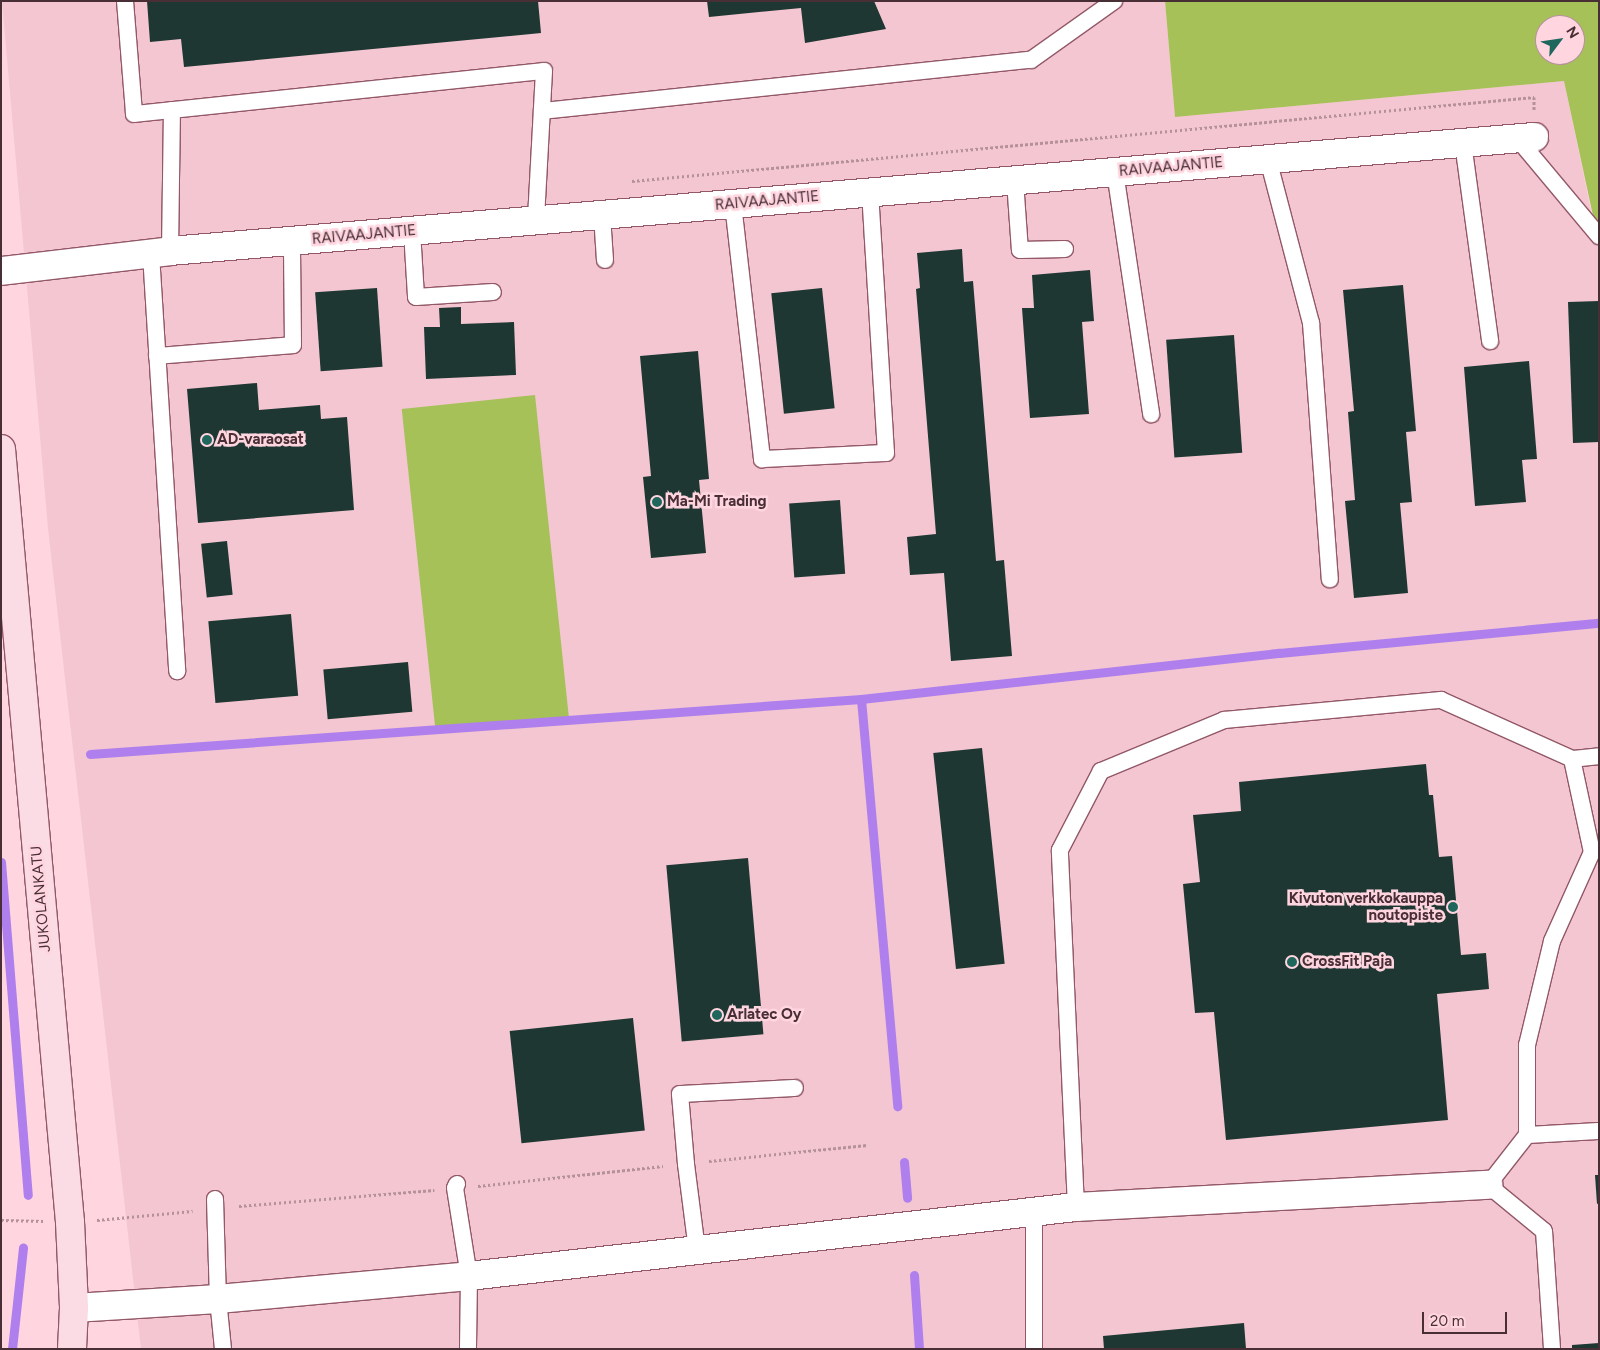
<!DOCTYPE html>
<style>
body{margin:0}
#map{position:relative;width:1600px;height:1350px;overflow:hidden;background:#ffd5df;font-family:Figtree,sans-serif}
div>[style]{position:absolute}
.built>*{inset:0;background:#f3c6d1}
.green>*{inset:0;background:#a5c158;transform-origin:0 0}
.stream>*{height:9px;margin:-4.5px;padding:0 4.5px;transform-origin:4.5px;border-radius:4.5px;background:#af7fed}
.building>*{inset:0;background:#1e3733;transform-origin:0 0}
.path>*{height:3px;margin-top:-1.5px;transform-origin:0;background:repeating-linear-gradient(90deg,#b5919a 0 2.5px,transparent 0 5px)}
.roads{filter:drop-shadow(1px 0 #925868) drop-shadow(-1px 0 #925868) drop-shadow(0 1px #925868) drop-shadow(0 -1px #925868)}
.lane>*{height:16px;margin:-8px;padding:0 8px;transform-origin:8px;border-radius:8px;background:#fff}
.street>*{height:28px;margin:-14px;padding:0 14px;transform-origin:14px;border-radius:14px;background:#fff}
.secondary>*{height:28px;margin:-14px;padding:0 14px;transform-origin:14px;border-radius:14px;background:#fbdce5}
.dots>*{width:14px;height:14px;translate:-50% -50%;box-sizing:border-box;border:2px solid #ffd5df;border-radius:50%}
span{translate:-50% -50%;white-space:nowrap;text-align:center;line-height:1.15;-webkit-text-stroke:5px #ffd5df;paint-order:stroke}
.street-label{font-size:15px;color:#482e35}
.poi-label{font-size:15px;color:#482e35;font-weight:700}
.left{translate:0 -50%;text-align:left}
.right{translate:-100% -50%;text-align:right}
.frame{position:absolute;inset:0;border:2px solid #482e35;pointer-events:none}
.north{position:absolute;left:1535px;top:15px;width:50px;height:50px;box-sizing:border-box;background:#ffd5df;border:1px solid #b6929b;border-radius:50%;rotate:59deg;font-size:14px;font-weight:700;line-height:20px;text-align:center;color:#482e35}
.north::after{content:'';display:block;margin:auto;width:18px;height:22px;background:#1f675d;clip-path:polygon(50% 0,100% 100%,50% 72%,0 100%)}
.scale{position:absolute;left:1422px;top:1312px;width:85px;height:22px;box-sizing:border-box;border:2px solid #482e35;border-top:0;padding-left:6px;font-size:15px;line-height:18px;white-space:nowrap;color:#482e35;-webkit-text-stroke:4px #ffd5df;paint-order:stroke}
</style>
<div id="map">
<div class="built">
<i style="clip-path:polygon(2px 1px,1165px 1px,1175px 117px,1564px 81px,1594px 225px,1599px 225px,1599px 1349px,141px 1349px,48px 528px)"></i>
</div>
<div class="green">
<i style="clip-path:polygon(evenodd,1165px 1px,1599px 1px,1599px 225px,1595px 225px,1564px 81px,1175px 117px,1165px 1px,1545px 25px,1575px 25px,1575px 55px,1545px 55px,1545px 25px)"></i>
<i style="left:535px;top:395px;width:323px;height:134px;rotate:84deg"></i>
</div>
<div class="stream">
<i style="left:861px;top:699px;width:409px;rotate:84.9deg"></i>
<i style="left:90px;top:754px;width:773px;rotate:-4.08deg"></i>
<i style="left:861px;top:699px;width:421px;rotate:-6.3deg"></i>
<i style="left:1279px;top:653px;width:321px;rotate:-5.4deg"></i>
<i style="left:1px;top:862px;width:334px;rotate:85.4deg"></i>
<i style="left:904px;top:1162px;width:36px;rotate:85deg"></i>
<i style="left:914px;top:1275px;width:74px;rotate:86.1deg"></i>
<i style="left:12px;top:1349px;width:102px;rotate:-83.8deg"></i>
</div>
<div class="building">
<i style="clip-path:polygon(147px 1px,538px 1px,541px 33px,184px 67px,181px 39px,150px 42px)"></i>
<i style="clip-path:polygon(707px 1px,874px 1px,886px 29px,805px 43px,801px 8px,709px 17px)"></i>
<i style="clip-path:polygon(962px 249px,964px 282px,973px 281px,996px 561px,1004px 560px,1012px 656px,951px 661px,944px 573px,910px 575px,907px 537px,936px 534px,916px 289px,920px 288px,917px 253px)"></i>
<i style="clip-path:polygon(1090px 270px,1094px 321px,1082px 322px,1089px 414px,1030px 418px,1022px 308px,1034px 308px,1032px 275px)"></i>
<i style="clip-path:polygon(1403px 285px,1416px 431px,1406px 432px,1412px 502px,1400px 503px,1408px 593px,1354px 598px,1345px 501px,1355px 500px,1348px 412px,1354px 411px,1343px 290px)"></i>
<i style="left:377px;top:288px;width:79px;height:62px;rotate:86deg"></i>
<i style="left:822px;top:288px;width:121px;height:51px;rotate:84deg"></i>
<i style="clip-path:polygon(1599px 301px,1599px 442px,1573px 443px,1568px 302px)"></i>
<i style="clip-path:polygon(461px 307px,461px 324px,514px 322px,516px 375px,426px 379px,424px 327px,440px 327px,439px 308px)"></i>
<i style="left:1234px;top:335px;width:118px;height:68px;rotate:86deg"></i>
<i style="clip-path:polygon(698px 351px,709px 479px,699px 480px,706px 553px,651px 558px,643px 477px,651px 476px,640px 356px)"></i>
<i style="clip-path:polygon(1529px 361px,1537px 459px,1522px 460px,1526px 502px,1475px 506px,1464px 367px)"></i>
<i style="clip-path:polygon(257px 383px,259px 410px,320px 405px,321px 419px,347px 417px,354px 510px,198px 523px,187px 389px)"></i>
<i style="left:840px;top:500px;width:74px;height:51px;rotate:86deg"></i>
<i style="left:227px;top:541px;width:54px;height:26px;rotate:84deg"></i>
<i style="left:291px;top:614px;width:82px;height:83px;rotate:85deg"></i>
<i style="left:408px;top:662px;width:50px;height:85px;rotate:85deg"></i>
<i style="left:982px;top:748px;width:217px;height:49px;rotate:84deg"></i>
<i style="clip-path:polygon(1426px 764px,1429px 795px,1433px 795px,1439px 857px,1452px 856px,1461px 955px,1486px 953px,1489px 989px,1437px 994px,1448px 1120px,1226px 1140px,1214px 1012px,1195px 1013px,1183px 884px,1200px 882px,1193px 815px,1241px 811px,1239px 782px)"></i>
<i style="left:748px;top:858px;width:177px;height:82px;rotate:85deg"></i>
<i style="left:633px;top:1018px;width:113px;height:124px;rotate:84deg"></i>
<i style="clip-path:polygon(1595px 1175px,1599px 1175px,1599px 1203px,1597px 1204px)"></i>
<i style="clip-path:polygon(1244px 1323px,1246px 1349px,1104px 1349px,1103px 1336px)"></i>
<i style="clip-path:polygon(1599px 1343px,1599px 1349px,1572px 1349px,1572px 1345px)"></i>
</div>
<div class="path">
<i style="left:632px;top:181px;width:906px;rotate:-5.32deg"></i>
<i style="left:1534px;top:97px;width:13px;rotate:90deg"></i>
<i style="left:709px;top:1161px;width:159px;rotate:-5.8deg"></i>
<i style="left:478px;top:1186px;width:186px;rotate:-6.2deg"></i>
<i style="left:239px;top:1206px;width:196px;rotate:-4.7deg"></i>
<i style="left:1px;top:1220px;width:42px;rotate:1.4deg"></i>
<i style="left:97px;top:1220px;width:96px;rotate:-5.4deg"></i>
</div>
<div class="roads">
<div class="lane">
<i style="left:125px;top:1px;width:113px;rotate:85.4deg"></i>
<i style="left:134px;top:114px;width:412px;rotate:-6deg"></i>
<i style="left:544px;top:71px;width:150px;rotate:93.1deg"></i>
<i style="left:542px;top:111px;width:492px;rotate:-6deg"></i>
<i style="left:1031px;top:60px;width:102px;rotate:-35.4deg"></i>
<i style="left:1517px;top:138px;width:128px;rotate:50.1deg"></i>
<i style="left:1463px;top:143px;width:200px;rotate:82.2deg"></i>
<i style="left:1268px;top:159px;width:170px;rotate:75.3deg"></i>
<i style="left:1311px;top:323px;width:257px;rotate:85.8deg"></i>
<i style="left:1115px;top:172px;width:245px;rotate:81.5deg"></i>
<i style="left:1015px;top:181px;width:69px;rotate:85.9deg"></i>
<i style="left:1020px;top:250px;width:45px;rotate:-1.3deg"></i>
<i style="left:733px;top:204px;width:257px;rotate:83.5deg"></i>
<i style="left:762px;top:459px;width:124px;rotate:-2.8deg"></i>
<i style="left:886px;top:453px;width:260px;rotate:-93.5deg"></i>
<i style="left:602px;top:215px;width:45px;rotate:86.2deg"></i>
<i style="left:412px;top:231px;width:66px;rotate:86.5deg"></i>
<i style="left:416px;top:297px;width:77px;rotate:-3.7deg"></i>
<i style="left:170px;top:251px;width:141px;rotate:-89.2deg"></i>
<i style="left:151px;top:254px;width:418px;rotate:86.4deg"></i>
<i style="left:157px;top:356px;width:136px;rotate:-4.6deg"></i>
<i style="left:293px;top:345px;width:104px;rotate:-90.6deg"></i>
<i style="left:1572px;top:759px;width:27px;rotate:-6deg"></i>
<i style="left:1527px;top:1135px;width:72px;rotate:-3.2deg"></i>
<i style="left:457px;top:1184px;width:4px;rotate:117deg"></i>
<i style="left:455px;top:1188px;width:89px;rotate:81deg"></i>
<i style="left:469px;top:1276px;width:73px;rotate:90.8deg"></i>
<i style="left:215px;top:1199px;width:100px;rotate:88.3deg"></i>
<i style="left:218px;top:1299px;width:50px;rotate:84.3deg"></i>
<i style="left:1076px;top:1207px;width:357px;rotate:-92.6deg"></i>
<i style="left:1060px;top:850px;width:89px;rotate:-62.6deg"></i>
<i style="left:1101px;top:771px;width:133px;rotate:-22.5deg"></i>
<i style="left:1224px;top:720px;width:218px;rotate:-5.3deg"></i>
<i style="left:1441px;top:700px;width:144px;rotate:24.2deg"></i>
<i style="left:1572px;top:759px;width:95px;rotate:77.9deg"></i>
<i style="left:1592px;top:852px;width:98px;rotate:114.2deg"></i>
<i style="left:1552px;top:941px;width:107px;rotate:103.5deg"></i>
<i style="left:1527px;top:1045px;width:90px;rotate:90deg"></i>
<i style="left:1527px;top:1135px;width:63px;rotate:128deg"></i>
<i style="left:1488px;top:1185px;width:72px;rotate:39.4deg"></i>
<i style="left:1544px;top:1231px;width:118px;rotate:86.1deg"></i>
<i style="left:697px;top:1250px;width:87px;rotate:-97.3deg"></i>
<i style="left:686px;top:1164px;width:70px;rotate:-94.9deg"></i>
<i style="left:680px;top:1094px;width:115px;rotate:-3deg"></i>
<i style="left:1034px;top:1349px;width:137px;rotate:-90deg"></i>
</div>
<div class="street">
<i style="left:1px;top:271px;width:170px;rotate:-6.7deg"></i>
<i style="left:170px;top:251px;width:1369px;rotate:-4.78deg"></i>
<i style="left:74px;top:1308px;width:144px;rotate:-3.6deg"></i>
<i style="left:218px;top:1299px;width:252px;rotate:-5.2deg"></i>
<i style="left:469px;top:1276px;width:611px;rotate:-6.49deg"></i>
<i style="left:1076px;top:1207px;width:413px;rotate:-3.1deg"></i>
</div>
<div class="secondary">
<i style="left:1px;top:449px;width:776px;rotate:84.9deg"></i>
<i style="left:70px;top:1222px;width:86px;rotate:87.3deg"></i>
<i style="left:74px;top:1308px;width:41px;rotate:92.8deg"></i>
</div>
</div>
<div class="dots">
<i style="left:207px;top:440px;background:#1f675d"></i>
<i style="left:657px;top:502px;background:#1f675d"></i>
<i style="left:1453px;top:907px;background:#1f675d"></i>
<i style="left:1292px;top:962px;background:#1f675d"></i>
<i style="left:717px;top:1015px;background:#1f675d"></i>
</div>
<div class="street-label">
<span style="left:1171px;top:167px;rotate:-5deg">RAIVAAJANTIE</span>
<span style="left:767px;top:201px;rotate:-5deg">RAIVAAJANTIE</span>
<span style="left:364px;top:235px;rotate:-5deg">RAIVAAJANTIE</span>
<span style="left:41px;top:899px;rotate:-95deg">JUKOLANKATU</span>
</div>
<div class="poi-label">
<span class="left" style="left:217px;top:440px">AD-varaosat</span>
<span class="left" style="left:667px;top:502px">Ma-Mi Trading</span>
<span class="right" style="left:1443px;top:907px">Kivuton verkkokauppa<br>noutopiste</span>
<span class="left" style="left:1302px;top:962px">CrossFit Paja</span>
<span class="left" style="left:727px;top:1015px">Arlatec Oy</span>
</div>
<div class="frame"></div>
<div class="north">N</div>
<div class="scale">20 m</div>
</div>
